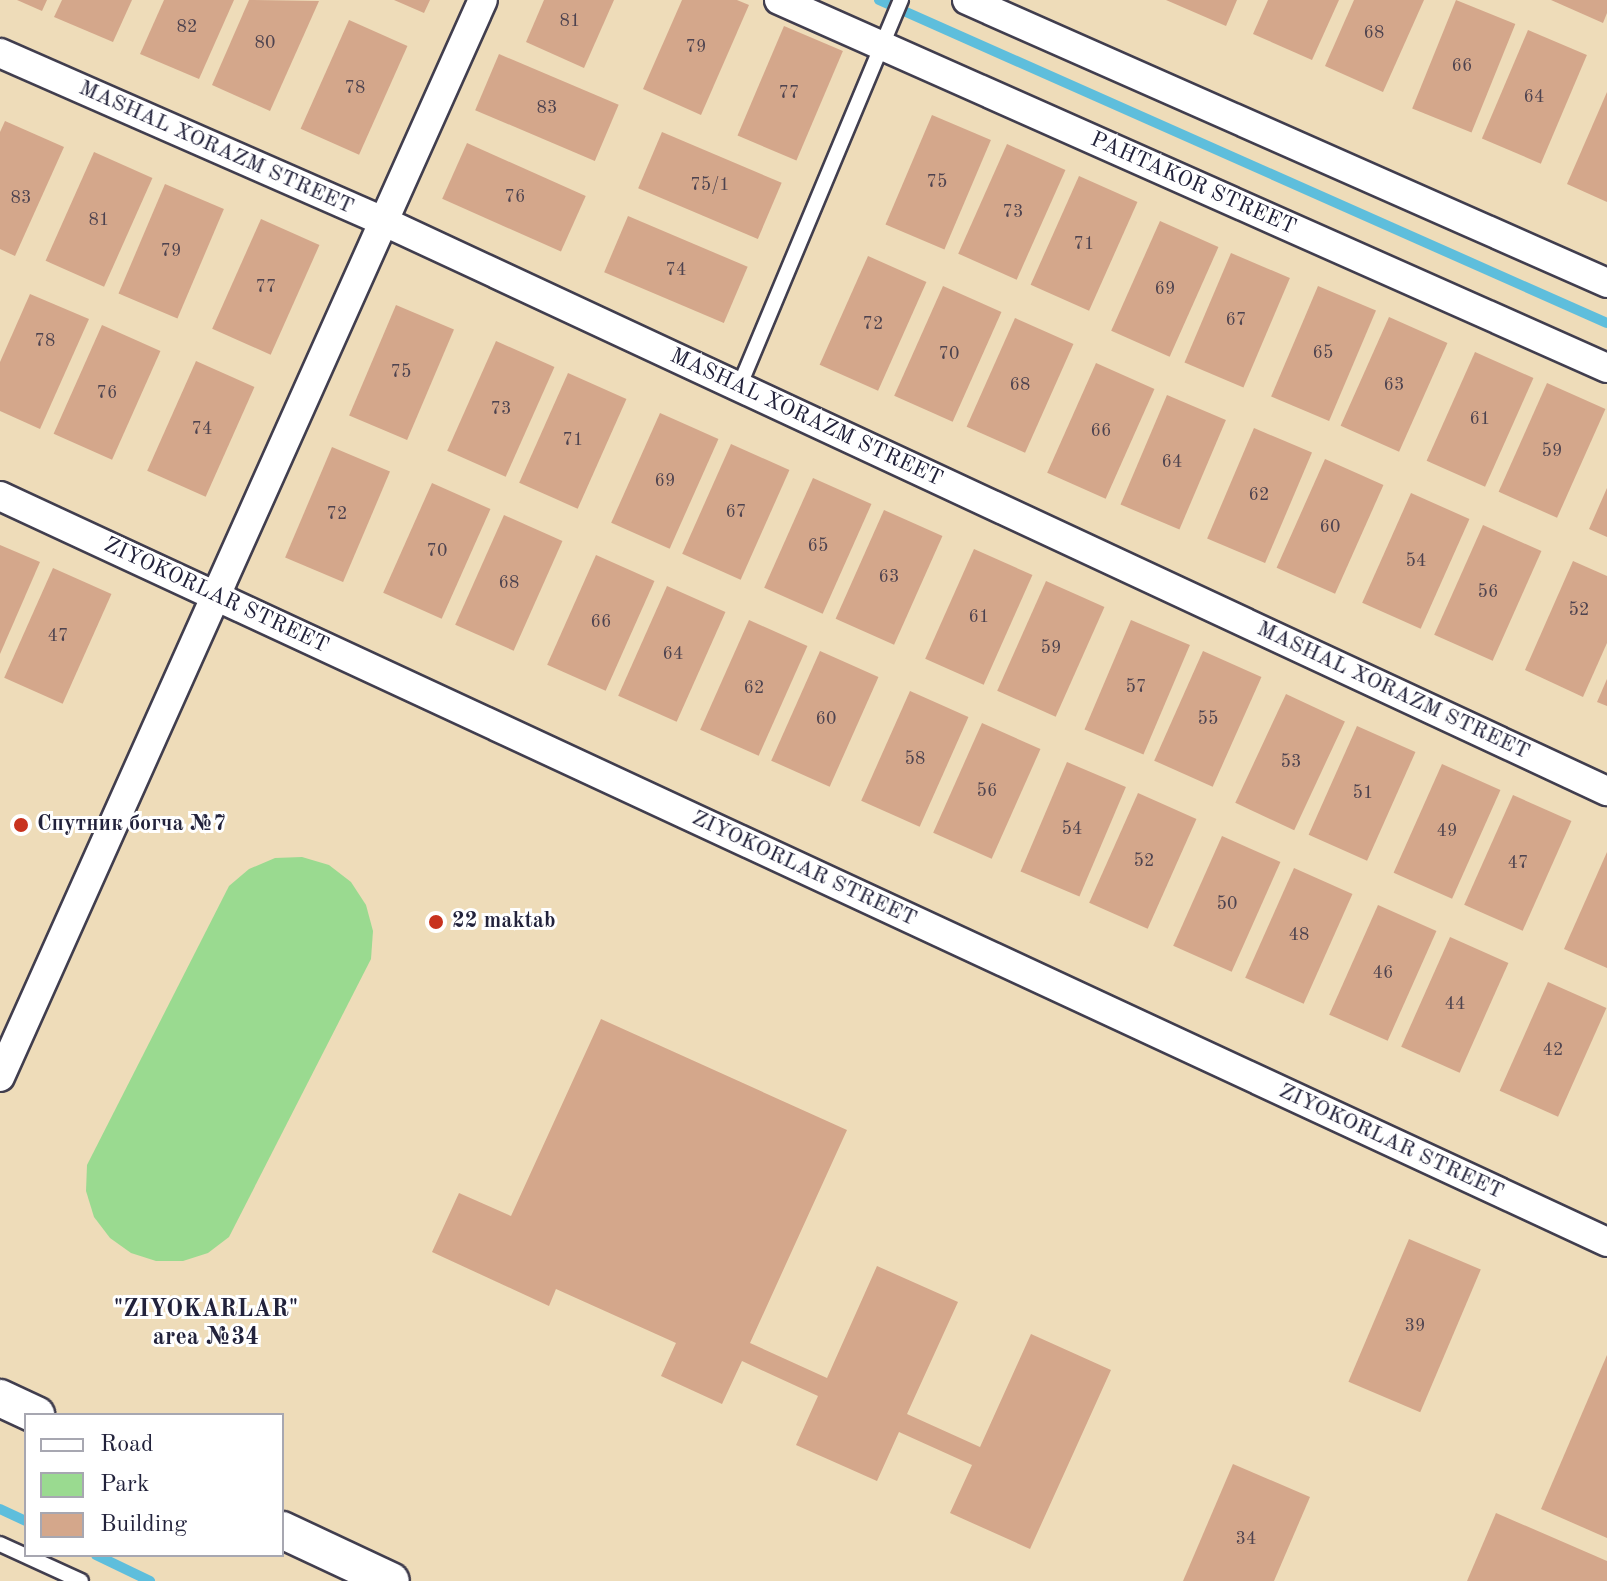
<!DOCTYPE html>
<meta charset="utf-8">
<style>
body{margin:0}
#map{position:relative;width:1607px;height:1581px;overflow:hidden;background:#eedcb9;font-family:"Old Standard TT",serif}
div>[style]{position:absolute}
.green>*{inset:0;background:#9ada90}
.stream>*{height:10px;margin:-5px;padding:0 5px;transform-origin:5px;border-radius:5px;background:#5ebedc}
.building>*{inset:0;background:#d4a78b;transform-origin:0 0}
.roads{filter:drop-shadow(2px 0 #413e4e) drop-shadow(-2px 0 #413e4e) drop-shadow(0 2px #413e4e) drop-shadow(0 -2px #413e4e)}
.service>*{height:14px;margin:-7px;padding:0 7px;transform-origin:7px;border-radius:7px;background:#fff}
.minor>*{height:28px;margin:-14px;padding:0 14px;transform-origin:14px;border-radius:14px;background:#fff}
.tertiary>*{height:36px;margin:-18px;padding:0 18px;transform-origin:18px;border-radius:18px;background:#fff}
.dots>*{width:22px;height:22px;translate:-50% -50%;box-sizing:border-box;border:4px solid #fff;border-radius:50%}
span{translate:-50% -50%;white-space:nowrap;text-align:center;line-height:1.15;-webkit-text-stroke:6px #fff;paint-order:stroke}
.number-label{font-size:18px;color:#4e434f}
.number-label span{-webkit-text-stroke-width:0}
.street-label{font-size:22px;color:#22223b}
.poi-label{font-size:22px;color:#22223b;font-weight:700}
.left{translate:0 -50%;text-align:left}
.neighbourhood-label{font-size:24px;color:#22223b;font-weight:700}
.legend{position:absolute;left:24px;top:1413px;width:260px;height:144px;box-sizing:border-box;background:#fff;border:2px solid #a7a7b1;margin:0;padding:10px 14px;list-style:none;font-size:24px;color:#22223b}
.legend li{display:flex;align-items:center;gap:16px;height:40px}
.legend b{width:40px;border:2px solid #a7a7b1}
</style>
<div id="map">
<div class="green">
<i style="clip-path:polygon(302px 857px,329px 865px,351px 882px,366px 905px,373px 931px,371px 959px,229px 1237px,208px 1253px,183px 1261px,156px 1261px,131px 1253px,110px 1238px,94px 1217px,86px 1191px,87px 1165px,229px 886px,249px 869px,275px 858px)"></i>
</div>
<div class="stream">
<i style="left:879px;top:0;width:796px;rotate:23.93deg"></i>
<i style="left:0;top:1509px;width:29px;rotate:25deg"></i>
<i style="left:96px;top:1555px;width:60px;rotate:25.7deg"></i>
</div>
<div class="building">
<i style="clip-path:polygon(17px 0,47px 0,42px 11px)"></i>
<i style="clip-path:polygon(62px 0,132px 0,113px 42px,54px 17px)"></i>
<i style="clip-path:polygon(164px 0,234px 0,199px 79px,140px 54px)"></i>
<i style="clip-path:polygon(249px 0,319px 1px,270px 111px,212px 85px)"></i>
<i style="clip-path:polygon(394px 0,430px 0,424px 13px)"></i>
<i style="clip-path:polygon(544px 0,614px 0,584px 68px,526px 42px)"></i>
<i style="clip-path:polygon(682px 0,737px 0,749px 5px,701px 115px,643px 89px)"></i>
<i style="clip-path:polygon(1166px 0,1237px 0,1226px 26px)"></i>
<i style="clip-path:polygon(1268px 0,1339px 0,1312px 60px,1253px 34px)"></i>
<i style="clip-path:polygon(1354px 0,1424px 0,1383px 92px,1325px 66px)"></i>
<i style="left:1456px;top:0;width:64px;height:117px;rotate:22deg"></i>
<i style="clip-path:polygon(1551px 0,1607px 0,1607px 13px,1603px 23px)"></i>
<i style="left:349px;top:20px;width:64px;height:119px;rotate:24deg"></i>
<i style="left:784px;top:26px;width:64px;height:119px;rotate:23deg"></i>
<i style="left:1528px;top:30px;width:64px;height:118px;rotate:23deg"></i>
<i style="left:499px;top:54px;width:130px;height:61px;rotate:23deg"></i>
<i style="clip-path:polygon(1607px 92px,1607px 202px,1567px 184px)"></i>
<i style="left:932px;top:115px;width:64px;height:119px;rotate:23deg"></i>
<i style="clip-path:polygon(5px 121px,64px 147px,15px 256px,0 249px,0 132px)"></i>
<i style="left:662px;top:132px;width:130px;height:61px;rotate:23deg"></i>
<i style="left:467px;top:143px;width:130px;height:61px;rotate:24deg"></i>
<i style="left:1007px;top:144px;width:64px;height:120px;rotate:24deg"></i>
<i style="left:94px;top:152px;width:64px;height:119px;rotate:24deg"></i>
<i style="left:1079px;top:176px;width:64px;height:119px;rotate:24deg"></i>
<i style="left:165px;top:184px;width:64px;height:119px;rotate:23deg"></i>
<i style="left:628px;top:216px;width:130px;height:61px;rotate:23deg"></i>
<i style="left:261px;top:219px;width:64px;height:120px;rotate:24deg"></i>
<i style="left:1160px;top:221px;width:64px;height:120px;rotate:24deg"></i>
<i style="left:1231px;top:253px;width:64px;height:119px;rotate:23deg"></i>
<i style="left:868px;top:256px;width:64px;height:119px;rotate:24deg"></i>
<i style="left:943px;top:286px;width:64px;height:120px;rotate:24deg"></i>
<i style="left:1318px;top:286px;width:63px;height:120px;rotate:23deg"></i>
<i style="clip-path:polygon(30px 294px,89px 319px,40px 429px,0 411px,0 362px)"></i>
<i style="left:396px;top:305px;width:63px;height:120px;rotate:23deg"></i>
<i style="left:1389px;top:317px;width:64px;height:119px;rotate:24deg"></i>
<i style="left:1015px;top:318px;width:64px;height:119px;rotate:24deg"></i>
<i style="left:102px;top:325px;width:64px;height:119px;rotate:24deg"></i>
<i style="left:496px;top:341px;width:64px;height:120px;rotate:24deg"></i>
<i style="left:1475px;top:352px;width:64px;height:119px;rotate:24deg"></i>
<i style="left:196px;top:361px;width:64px;height:120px;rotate:24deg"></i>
<i style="left:1096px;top:363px;width:64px;height:120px;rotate:24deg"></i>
<i style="left:568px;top:373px;width:64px;height:120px;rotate:24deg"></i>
<i style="left:1547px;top:383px;width:64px;height:119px;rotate:24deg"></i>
<i style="left:1167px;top:395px;width:64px;height:119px;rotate:23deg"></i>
<i style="left:660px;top:413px;width:64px;height:120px;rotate:24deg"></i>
<i style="left:1254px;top:428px;width:63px;height:120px;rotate:23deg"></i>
<i style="left:731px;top:444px;width:64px;height:120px;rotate:24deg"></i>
<i style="left:332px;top:447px;width:63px;height:120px;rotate:23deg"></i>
<i style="left:1325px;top:459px;width:64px;height:119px;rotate:24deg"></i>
<i style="left:813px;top:478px;width:64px;height:120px;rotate:24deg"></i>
<i style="left:432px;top:483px;width:64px;height:120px;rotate:24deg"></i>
<i style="clip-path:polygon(1607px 488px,1607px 537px,1589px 529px)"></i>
<i style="left:1411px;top:493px;width:64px;height:120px;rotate:24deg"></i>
<i style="left:884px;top:510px;width:64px;height:119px;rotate:24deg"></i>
<i style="left:504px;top:515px;width:64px;height:120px;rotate:24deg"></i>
<i style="left:1483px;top:525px;width:64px;height:120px;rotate:24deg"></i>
<i style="clip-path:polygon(0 545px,40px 562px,0 654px)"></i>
<i style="left:974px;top:549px;width:64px;height:120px;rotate:24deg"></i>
<i style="left:596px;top:555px;width:64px;height:120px;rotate:24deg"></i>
<i style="clip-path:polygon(1573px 561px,1607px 576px,1607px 643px,1583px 697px,1525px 670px)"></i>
<i style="left:53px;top:568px;width:64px;height:120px;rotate:24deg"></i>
<i style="left:1046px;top:581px;width:64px;height:120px;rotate:24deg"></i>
<i style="left:667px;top:586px;width:64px;height:120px;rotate:24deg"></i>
<i style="left:749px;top:620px;width:64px;height:120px;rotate:24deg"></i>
<i style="left:1131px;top:620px;width:64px;height:119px;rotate:23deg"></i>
<i style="left:820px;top:651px;width:64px;height:120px;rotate:24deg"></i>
<i style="left:1203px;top:651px;width:64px;height:120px;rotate:24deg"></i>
<i style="clip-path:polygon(1607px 679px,1607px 706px,1597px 702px)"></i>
<i style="left:910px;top:691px;width:64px;height:120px;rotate:24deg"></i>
<i style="left:1286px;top:694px;width:65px;height:120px;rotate:25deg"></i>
<i style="left:982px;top:723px;width:64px;height:120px;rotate:24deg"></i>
<i style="left:1357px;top:726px;width:64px;height:119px;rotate:24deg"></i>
<i style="left:1067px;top:762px;width:64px;height:119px;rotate:23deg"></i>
<i style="left:1442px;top:764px;width:64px;height:119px;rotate:24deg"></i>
<i style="left:1138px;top:793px;width:64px;height:120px;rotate:24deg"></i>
<i style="left:1513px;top:795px;width:64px;height:120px;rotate:24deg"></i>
<i style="left:1222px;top:836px;width:64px;height:120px;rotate:24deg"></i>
<i style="clip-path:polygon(1607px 852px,1607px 968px,1564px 949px)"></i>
<i style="left:1294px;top:868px;width:64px;height:120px;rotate:24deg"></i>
<i style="left:1378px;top:905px;width:64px;height:120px;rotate:24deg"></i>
<i style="left:1450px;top:937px;width:64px;height:120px;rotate:24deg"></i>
<i style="left:1548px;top:982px;width:64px;height:119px;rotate:24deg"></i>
<i style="clip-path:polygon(601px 1019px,847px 1130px,750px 1343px,827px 1378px,877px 1266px,958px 1302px,907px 1414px,980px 1447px,1031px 1334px,1111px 1370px,1030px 1549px,950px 1513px,972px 1465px,899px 1432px,877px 1481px,796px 1445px,818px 1396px,742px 1361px,722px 1404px,661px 1376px,676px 1343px,556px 1289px,549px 1306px,432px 1252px,459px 1193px,511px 1216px)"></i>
<i style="left:1409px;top:1239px;width:78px;height:155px;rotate:23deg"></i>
<i style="clip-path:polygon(1607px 1355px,1607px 1538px,1541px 1509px)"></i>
<i style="clip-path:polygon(1233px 1464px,1310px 1497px,1274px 1581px,1183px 1581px)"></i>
<i style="clip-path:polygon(1496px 1513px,1607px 1561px,1607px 1581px,1467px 1581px)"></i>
</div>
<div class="roads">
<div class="service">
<i style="left:739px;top:387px;width:420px;rotate:-67.3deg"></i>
<i style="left:0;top:1544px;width:89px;rotate:24.6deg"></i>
</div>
<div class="minor">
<i style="left:779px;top:0;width:906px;rotate:23.96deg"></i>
<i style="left:967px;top:0;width:700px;rotate:23.85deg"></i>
<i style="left:0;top:53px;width:423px;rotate:23.7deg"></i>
<i style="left:387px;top:223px;width:1346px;rotate:24.97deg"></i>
<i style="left:0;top:496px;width:1772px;rotate:24.9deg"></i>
<i style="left:0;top:1077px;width:1180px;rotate:-65.85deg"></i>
</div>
<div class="tertiary">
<i style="left:0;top:1398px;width:40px;rotate:25deg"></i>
<i style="left:282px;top:1530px;width:120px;rotate:25.1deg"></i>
</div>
</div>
<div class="dots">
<i style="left:21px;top:825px;background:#c8321e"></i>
<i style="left:436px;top:922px;background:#c8321e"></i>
</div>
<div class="number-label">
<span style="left:570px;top:21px">81</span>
<span style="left:187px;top:27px">82</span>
<span style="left:1374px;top:33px">68</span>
<span style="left:265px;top:43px">80</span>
<span style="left:696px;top:47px">79</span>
<span style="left:1462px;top:66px">66</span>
<span style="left:355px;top:88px">78</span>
<span style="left:789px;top:93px">77</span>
<span style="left:1534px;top:97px">64</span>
<span style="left:547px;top:108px">83</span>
<span style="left:937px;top:182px">75</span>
<span style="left:710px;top:185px">75/1</span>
<span style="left:515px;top:197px">76</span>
<span style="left:21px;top:198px">83</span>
<span style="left:1013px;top:212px">73</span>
<span style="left:99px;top:220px">81</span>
<span style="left:1084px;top:244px">71</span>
<span style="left:171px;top:251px">79</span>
<span style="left:676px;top:270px">74</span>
<span style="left:266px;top:287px">77</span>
<span style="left:1165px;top:289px">69</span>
<span style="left:1236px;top:320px">67</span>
<span style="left:873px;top:324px">72</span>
<span style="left:45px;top:341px">78</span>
<span style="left:1323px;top:353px">65</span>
<span style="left:949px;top:354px">70</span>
<span style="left:401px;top:372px">75</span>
<span style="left:1020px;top:385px">68</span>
<span style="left:1394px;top:385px">63</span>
<span style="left:107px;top:393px">76</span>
<span style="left:501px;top:409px">73</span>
<span style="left:1480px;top:419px">61</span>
<span style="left:202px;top:429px">74</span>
<span style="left:1101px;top:431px">66</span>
<span style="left:573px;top:440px">71</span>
<span style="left:1552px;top:451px">59</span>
<span style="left:1172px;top:462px">64</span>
<span style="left:665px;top:481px">69</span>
<span style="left:1259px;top:495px">62</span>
<span style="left:736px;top:512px">67</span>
<span style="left:337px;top:514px">72</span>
<span style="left:1330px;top:527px">60</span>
<span style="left:818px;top:546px">65</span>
<span style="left:437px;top:551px">70</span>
<span style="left:1416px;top:561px">54</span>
<span style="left:889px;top:577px">63</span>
<span style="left:509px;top:583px">68</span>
<span style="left:1488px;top:592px">56</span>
<span style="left:1579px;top:610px">52</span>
<span style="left:979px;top:617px">61</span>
<span style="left:601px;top:622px">66</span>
<span style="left:58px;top:636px">47</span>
<span style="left:1051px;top:648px">59</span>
<span style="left:673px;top:654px">64</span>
<span style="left:1136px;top:687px">57</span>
<span style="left:754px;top:688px">62</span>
<span style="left:826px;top:719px">60</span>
<span style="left:1208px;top:719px">55</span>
<span style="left:915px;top:759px">58</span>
<span style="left:1291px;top:762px">53</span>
<span style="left:987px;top:791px">56</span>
<span style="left:1363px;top:793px">51</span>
<span style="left:1072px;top:829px">54</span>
<span style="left:1447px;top:831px">49</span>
<span style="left:1144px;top:861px">52</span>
<span style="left:1518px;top:863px">47</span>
<span style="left:1227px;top:904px">50</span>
<span style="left:1299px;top:935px">48</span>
<span style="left:1383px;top:973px">46</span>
<span style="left:1455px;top:1004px">44</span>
<span style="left:1553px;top:1050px">42</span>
<span style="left:1415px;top:1326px">39</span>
<span style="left:1246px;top:1539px">34</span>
</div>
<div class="street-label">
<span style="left:216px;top:148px;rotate:24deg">MASHAL XORAZM STREET</span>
<span style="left:1193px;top:184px;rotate:24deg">PAHTAKOR STREET</span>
<span style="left:806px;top:418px;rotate:25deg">MASHAL XORAZM STREET</span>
<span style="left:216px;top:596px;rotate:25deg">ZIYOKORLAR STREET</span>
<span style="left:1393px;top:691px;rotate:25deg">MASHAL XORAZM STREET</span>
<span style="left:804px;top:869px;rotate:25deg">ZIYOKORLAR STREET</span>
<span style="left:1391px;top:1142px;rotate:25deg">ZIYOKORLAR STREET</span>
</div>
<div class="poi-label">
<span class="left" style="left:37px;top:825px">Спутник богча №7</span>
<span class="left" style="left:452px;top:922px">22 maktab</span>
</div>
<div class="neighbourhood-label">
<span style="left:206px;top:1325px">"ZIYOKARLAR"<br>area №34</span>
</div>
<ul class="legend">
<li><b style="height:10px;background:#fff"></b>Road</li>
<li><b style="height:22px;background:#9ada90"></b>Park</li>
<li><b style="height:22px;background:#d4a78b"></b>Building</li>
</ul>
</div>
